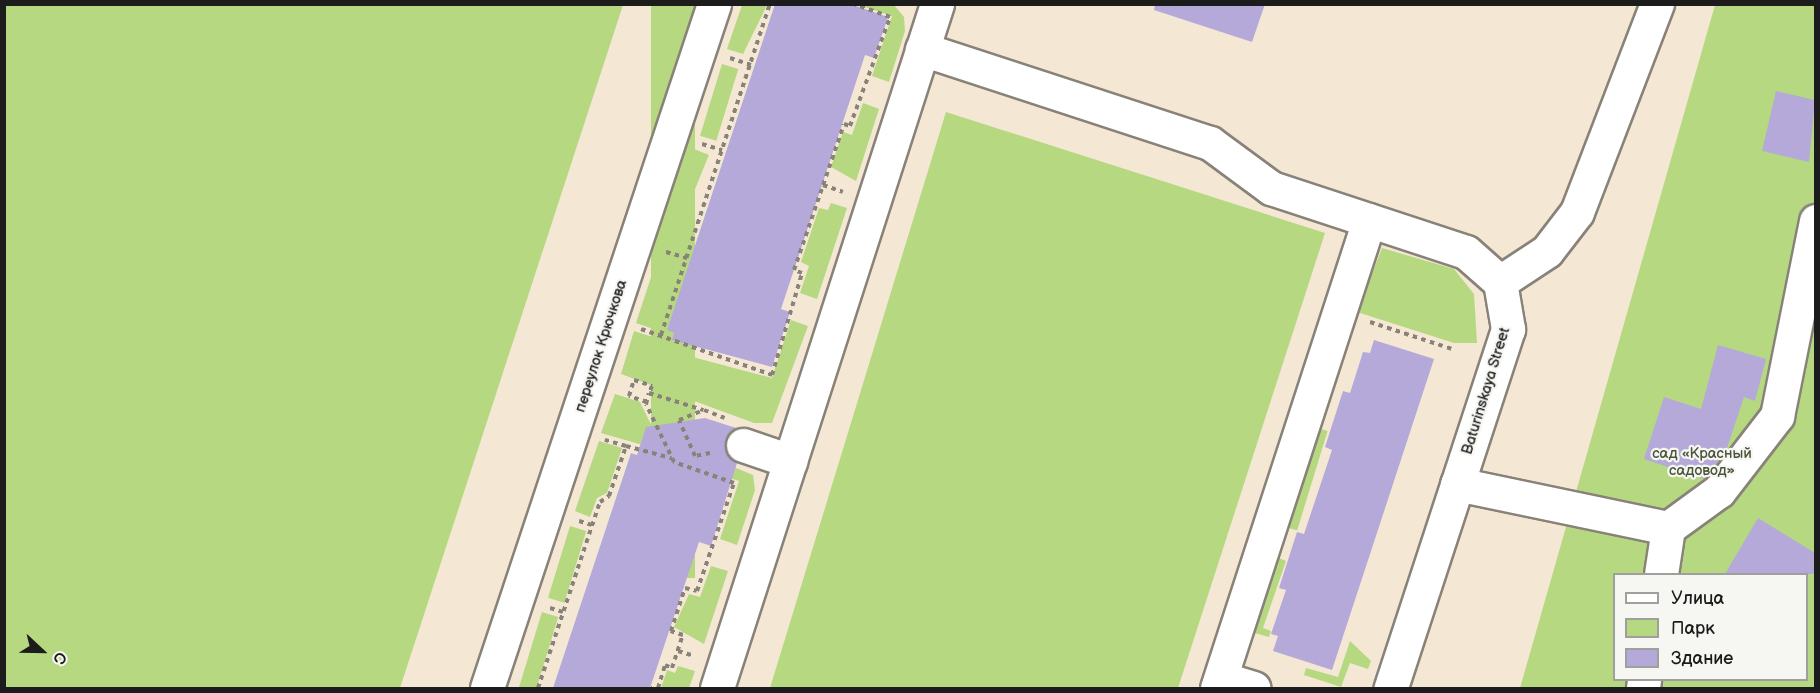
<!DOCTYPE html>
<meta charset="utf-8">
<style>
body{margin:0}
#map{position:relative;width:1820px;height:693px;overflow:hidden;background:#f4e7d4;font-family:"Balsamiq Sans",sans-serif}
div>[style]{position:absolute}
.green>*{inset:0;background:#b5d881;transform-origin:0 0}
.building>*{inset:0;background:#b5a9d9}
.path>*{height:4px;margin-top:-2px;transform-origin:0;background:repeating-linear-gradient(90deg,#888278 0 4.5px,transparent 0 9px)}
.roads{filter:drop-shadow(2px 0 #888278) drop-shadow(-2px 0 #888278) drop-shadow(0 2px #888278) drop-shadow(0 -2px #888278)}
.minor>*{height:33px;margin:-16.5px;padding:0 16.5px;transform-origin:16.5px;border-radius:16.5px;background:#fff}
span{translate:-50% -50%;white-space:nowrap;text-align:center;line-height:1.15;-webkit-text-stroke:4.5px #f6f6f2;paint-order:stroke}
.street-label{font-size:15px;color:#1c1c1c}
.park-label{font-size:15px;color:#4a543a}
.frame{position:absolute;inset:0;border:6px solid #1c1c1c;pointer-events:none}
.legend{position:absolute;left:1613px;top:573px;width:195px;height:108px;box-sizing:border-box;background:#f6f6f2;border:2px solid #9f9f9c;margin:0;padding:8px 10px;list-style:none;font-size:18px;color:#1c1c1c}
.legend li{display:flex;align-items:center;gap:12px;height:30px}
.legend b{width:30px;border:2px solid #9f9f9c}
.north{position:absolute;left:12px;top:621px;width:60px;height:60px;-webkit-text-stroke:4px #f6f6f2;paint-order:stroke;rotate:112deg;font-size:16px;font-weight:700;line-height:24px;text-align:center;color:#1c1c1c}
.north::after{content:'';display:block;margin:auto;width:21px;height:27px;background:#1c1c1c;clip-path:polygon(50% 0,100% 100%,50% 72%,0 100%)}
</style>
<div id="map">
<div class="green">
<i style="clip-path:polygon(4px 5px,623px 5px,400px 688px,5px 688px)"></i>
<i style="left:651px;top:5px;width:44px;height:573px"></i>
<i style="clip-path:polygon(742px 5px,767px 5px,743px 54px,727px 49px)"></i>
<i style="clip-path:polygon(859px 5px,894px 5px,904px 17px,905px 31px,889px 82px,872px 76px,892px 16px)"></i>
<i style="clip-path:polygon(evenodd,1715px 5px,1815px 5px,1815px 688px,1520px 688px,1715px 5px,1614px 574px,1806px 574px,1806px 680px,1614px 680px,1614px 574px)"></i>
<i style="left:722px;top:64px;width:17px;height:75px;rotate:17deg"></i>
<i style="clip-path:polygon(863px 103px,879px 109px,856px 181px,831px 167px,843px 132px,852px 135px)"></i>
<i style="clip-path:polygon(946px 112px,1325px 233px,1178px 688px,770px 688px)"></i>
<i style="left:694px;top:149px;width:16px;height:98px;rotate:22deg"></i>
<i style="clip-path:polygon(831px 203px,847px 208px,817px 299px,800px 293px,809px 266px,801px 262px,819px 208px,828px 210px)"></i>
<i style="clip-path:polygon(1382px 248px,1454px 269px,1474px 294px,1477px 343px,1454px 343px,1357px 312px)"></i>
<i style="clip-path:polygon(658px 256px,674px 262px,668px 281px,672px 290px,659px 331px,636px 323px)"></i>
<i style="clip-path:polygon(791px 320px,808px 326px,772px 423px,754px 423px,621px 374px,634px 331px,665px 341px,670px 351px,772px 378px)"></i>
<i style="clip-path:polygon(615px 394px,640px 402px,664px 451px,601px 433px)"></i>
<i style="clip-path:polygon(654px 398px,693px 411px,675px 419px,693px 455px,707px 456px,753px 475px,755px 490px,737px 545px,720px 539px,739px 481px,678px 461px,651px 406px)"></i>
<i style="left:1318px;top:428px;width:10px;height:104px;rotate:17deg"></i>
<i style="clip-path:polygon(599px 441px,622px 448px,607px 493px,597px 498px,590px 517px,575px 511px)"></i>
<i style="left:570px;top:526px;width:17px;height:75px;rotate:17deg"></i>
<i style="clip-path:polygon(1276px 557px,1286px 561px,1263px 628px,1271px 631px,1269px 637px,1251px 632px)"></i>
<i style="clip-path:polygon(711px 566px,728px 571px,704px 644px,674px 627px,689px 594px,700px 597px)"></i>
<i style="left:542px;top:612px;width:17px;height:80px;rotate:17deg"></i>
<i style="clip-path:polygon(1350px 641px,1371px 661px,1368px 669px,1350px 663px,1341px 687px,1304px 675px,1306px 668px,1338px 677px)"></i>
<i style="clip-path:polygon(678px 666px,695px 671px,689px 688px,661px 688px,667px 670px,675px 673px)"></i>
</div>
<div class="building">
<i style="clip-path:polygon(775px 4px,850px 4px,888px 17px,874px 58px,865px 55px,781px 309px,790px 312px,772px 367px,672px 340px,674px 333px,667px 330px)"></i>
<i style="clip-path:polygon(1155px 4px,1265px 4px,1252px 42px,1154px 10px)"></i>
<i style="clip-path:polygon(1776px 91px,1815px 100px,1809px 162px,1762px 151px)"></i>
<i style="clip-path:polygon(1374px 340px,1434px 359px,1332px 670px,1273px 651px,1278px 636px,1271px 634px,1286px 590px,1279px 588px,1297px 532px,1304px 534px,1332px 450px,1325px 447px,1343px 391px,1350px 393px,1363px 352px,1370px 353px)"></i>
<i style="clip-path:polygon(1718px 345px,1766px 359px,1755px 401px,1744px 397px,1726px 451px,1704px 479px,1644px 459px,1664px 397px,1701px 409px)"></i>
<i style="clip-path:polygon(705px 418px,736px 428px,725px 448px,737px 463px,711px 546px,699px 542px,650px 688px,553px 688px,631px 453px,637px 455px,646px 427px)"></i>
<i style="clip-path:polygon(1758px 518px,1815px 553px,1815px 574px,1725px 574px)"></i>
</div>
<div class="path">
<i style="left:730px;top:58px;width:22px;rotate:18deg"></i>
<i style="left:702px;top:144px;width:21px;rotate:17deg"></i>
<i style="left:823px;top:185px;width:21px;rotate:19deg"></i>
<i style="left:666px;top:252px;width:22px;rotate:16deg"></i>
<i style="left:1370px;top:322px;width:86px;rotate:18.2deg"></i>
<i style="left:641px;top:329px;width:139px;rotate:19.3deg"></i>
<i style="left:772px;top:375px;width:106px;rotate:-73.6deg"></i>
<i style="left:802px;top:273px;width:9px;rotate:-159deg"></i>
<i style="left:794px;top:270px;width:154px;rotate:-71.1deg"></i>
<i style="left:844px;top:124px;width:6px;rotate:18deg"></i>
<i style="left:850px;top:126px;width:116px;rotate:-69.8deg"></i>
<i style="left:890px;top:17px;width:38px;rotate:-160deg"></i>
<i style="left:661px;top:335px;width:348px;rotate:-71.8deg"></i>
<i style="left:647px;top:402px;width:19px;rotate:-162deg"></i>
<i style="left:629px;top:396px;width:17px;rotate:-73deg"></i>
<i style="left:634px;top:380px;width:19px;rotate:18deg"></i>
<i style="left:652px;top:386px;width:8px;rotate:113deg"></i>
<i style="left:626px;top:446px;width:47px;rotate:14.9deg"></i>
<i style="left:710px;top:453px;width:15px;rotate:169deg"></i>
<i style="left:695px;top:456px;width:39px;rotate:-114deg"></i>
<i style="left:679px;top:420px;width:27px;rotate:-22deg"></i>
<i style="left:704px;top:410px;width:22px;rotate:21deg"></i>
<i style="left:579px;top:521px;width:14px;rotate:17deg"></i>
<i style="left:550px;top:608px;width:14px;rotate:17deg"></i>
<i style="left:678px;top:651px;width:17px;rotate:17deg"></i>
<i style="left:538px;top:688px;width:196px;rotate:-71.6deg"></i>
<i style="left:600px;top:502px;width:11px;rotate:-34deg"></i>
<i style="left:609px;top:496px;width:53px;rotate:-71.2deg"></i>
<i style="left:626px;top:446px;width:22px;rotate:-164deg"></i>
<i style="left:651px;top:688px;width:1px"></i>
<i style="left:658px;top:688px;width:24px;rotate:-73deg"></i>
<i style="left:665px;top:665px;width:8px;rotate:23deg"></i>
<i style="left:672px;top:668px;width:35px;rotate:-72deg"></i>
<i style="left:683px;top:635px;width:13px;rotate:-162deg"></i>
<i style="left:671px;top:631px;width:45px;rotate:-72deg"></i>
<i style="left:685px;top:588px;width:12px;rotate:14deg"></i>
<i style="left:697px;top:591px;width:114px;rotate:-71.1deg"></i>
<i style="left:734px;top:483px;width:64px;rotate:-160.7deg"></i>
<i style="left:674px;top:462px;width:64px;rotate:-115.8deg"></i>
<i style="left:646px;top:404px;width:11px;rotate:-75deg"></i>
<i style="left:649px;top:393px;width:57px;rotate:17.5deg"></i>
</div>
<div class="roads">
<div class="minor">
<i style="left:922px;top:49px;width:303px;rotate:18.1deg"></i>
<i style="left:1210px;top:143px;width:76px;rotate:36.4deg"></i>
<i style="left:1271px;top:188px;width:205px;rotate:18.2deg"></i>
<i style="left:1466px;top:252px;width:45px;rotate:41.4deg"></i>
<i style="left:1500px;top:282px;width:48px;rotate:80.3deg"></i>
<i style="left:1508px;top:329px;width:378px;rotate:108.1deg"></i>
<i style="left:1500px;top:282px;width:56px;rotate:-33.4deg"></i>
<i style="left:1547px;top:251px;width:49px;rotate:-52.4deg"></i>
<i style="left:1577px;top:212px;width:223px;rotate:-69deg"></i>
<i style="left:743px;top:445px;width:50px;rotate:18.8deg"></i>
<i style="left:1457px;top:484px;width:216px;rotate:11.8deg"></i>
<i style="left:1661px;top:574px;width:47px;rotate:-81.3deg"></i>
<i style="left:1668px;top:528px;width:63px;rotate:-36deg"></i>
<i style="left:1719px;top:491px;width:95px;rotate:-52.3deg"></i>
<i style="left:1777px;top:416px;width:199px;rotate:-78.7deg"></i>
<i style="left:1221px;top:678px;width:34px;rotate:17deg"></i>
<i style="left:487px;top:688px;width:721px;rotate:-71.64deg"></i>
<i style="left:717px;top:688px;width:719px;rotate:-72.17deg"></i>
<i style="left:1217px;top:688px;width:492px;rotate:-72deg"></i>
<i style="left:1643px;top:688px;width:8px;rotate:-83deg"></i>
</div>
</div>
<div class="street-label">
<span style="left:601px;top:346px;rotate:-72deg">переулок Крючкова</span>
<span style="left:1486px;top:391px;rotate:-73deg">Baturinskaya Street</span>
</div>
<div class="park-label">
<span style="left:1702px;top:462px">сад «Красный<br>садовод»</span>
</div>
<div class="frame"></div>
<ul class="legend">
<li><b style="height:8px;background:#fff"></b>Улица</li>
<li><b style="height:16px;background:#b5d881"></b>Парк</li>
<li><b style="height:16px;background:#b5a9d9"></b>Здание</li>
</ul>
<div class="north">С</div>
</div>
